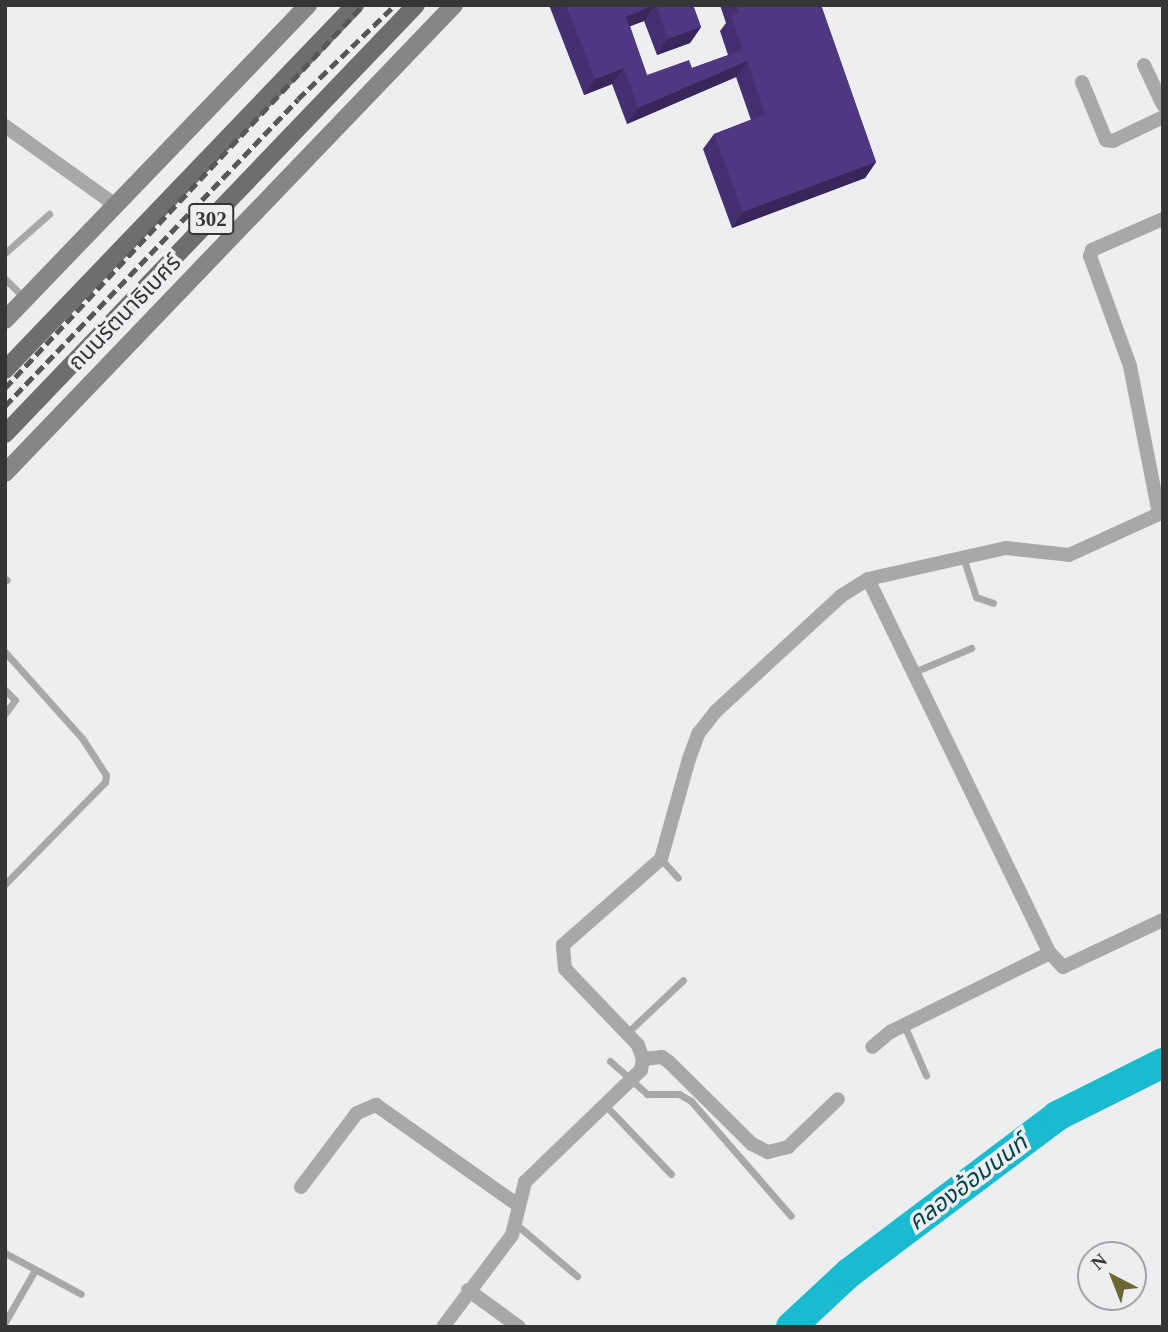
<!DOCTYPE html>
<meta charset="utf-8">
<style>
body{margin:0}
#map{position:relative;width:1168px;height:1332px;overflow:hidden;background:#eceef0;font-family:"Times New Roman","Noto Sans Thai",serif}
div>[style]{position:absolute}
.river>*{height:30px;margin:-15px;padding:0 15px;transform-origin:15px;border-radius:15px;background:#1abbd0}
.service>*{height:7px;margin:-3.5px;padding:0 3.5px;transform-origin:3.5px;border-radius:3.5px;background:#a9a8a7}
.minor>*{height:14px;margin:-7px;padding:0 7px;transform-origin:7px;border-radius:7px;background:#a9a8a7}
.secondary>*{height:18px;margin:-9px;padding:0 9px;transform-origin:9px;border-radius:9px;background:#888685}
.primary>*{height:18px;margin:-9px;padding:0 9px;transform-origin:9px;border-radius:9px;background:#706e6d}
.rail>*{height:5px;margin-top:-2.5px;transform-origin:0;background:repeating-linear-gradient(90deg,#565758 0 10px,transparent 0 15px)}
.wall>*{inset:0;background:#462f70}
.shaded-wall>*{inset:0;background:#39265b}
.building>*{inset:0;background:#513782}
span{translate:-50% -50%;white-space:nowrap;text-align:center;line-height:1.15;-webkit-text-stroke:7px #eceef0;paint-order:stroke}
.shield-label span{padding:2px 5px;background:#eceef0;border:2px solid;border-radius:5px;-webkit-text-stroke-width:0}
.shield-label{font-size:21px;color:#343536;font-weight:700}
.street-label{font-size:23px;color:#343536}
.water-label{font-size:24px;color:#00434c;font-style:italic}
.frame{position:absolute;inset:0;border:7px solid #343536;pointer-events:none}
.north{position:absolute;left:1077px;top:1241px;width:70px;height:70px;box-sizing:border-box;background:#eceef0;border:2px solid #a2a4a6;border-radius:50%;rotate:318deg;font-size:19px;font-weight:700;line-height:28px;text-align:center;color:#343536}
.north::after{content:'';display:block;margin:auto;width:24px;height:32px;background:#6c6633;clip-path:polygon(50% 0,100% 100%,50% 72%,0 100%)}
</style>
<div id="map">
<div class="river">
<i style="left:791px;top:1327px;width:79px;rotate:-43deg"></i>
<i style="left:849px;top:1273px;width:261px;rotate:-37deg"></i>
<i style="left:1057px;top:1116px;width:119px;rotate:-26.6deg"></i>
</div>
<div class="service">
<i style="left:5px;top:253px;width:59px;rotate:-41.6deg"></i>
<i style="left:5px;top:279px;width:28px;rotate:44deg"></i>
<i style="left:964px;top:560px;width:39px;rotate:72deg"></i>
<i style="left:976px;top:597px;width:18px;rotate:19deg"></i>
<i style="left:5px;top:579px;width:2px;rotate:27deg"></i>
<i style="left:5px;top:652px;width:115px;rotate:48.2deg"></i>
<i style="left:82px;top:738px;width:44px;rotate:57deg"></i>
<i style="left:106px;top:775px;width:7px;rotate:98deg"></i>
<i style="left:105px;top:782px;width:143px;rotate:134.4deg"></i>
<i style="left:914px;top:672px;width:62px;rotate:-22.8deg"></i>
<i style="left:5px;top:690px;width:14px;rotate:45deg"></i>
<i style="left:15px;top:700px;width:17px;rotate:126deg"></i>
<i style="left:661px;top:859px;width:25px;rotate:48deg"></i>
<i style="left:904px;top:1025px;width:55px;rotate:66.3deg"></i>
<i style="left:627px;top:1033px;width:77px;rotate:-43.4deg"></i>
<i style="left:610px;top:1061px;width:50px;rotate:41.7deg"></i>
<i style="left:647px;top:1094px;width:32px"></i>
<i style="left:679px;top:1094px;width:14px;rotate:30deg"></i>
<i style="left:691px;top:1101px;width:152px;rotate:49deg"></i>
<i style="left:606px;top:1106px;width:94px;rotate:46.3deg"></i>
<i style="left:517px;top:1225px;width:79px;rotate:40.4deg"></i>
<i style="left:5px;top:1253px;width:86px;rotate:28.3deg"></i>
<i style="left:5px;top:1322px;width:60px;rotate:-60deg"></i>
</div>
<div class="minor">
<i style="left:1144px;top:65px;width:44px;rotate:64.6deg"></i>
<i style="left:1082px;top:82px;width:63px;rotate:67.5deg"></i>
<i style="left:1106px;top:140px;width:7px;rotate:8deg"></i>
<i style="left:1113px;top:141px;width:55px;rotate:-25.6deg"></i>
<i style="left:5px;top:126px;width:134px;rotate:35.6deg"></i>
<i style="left:868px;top:579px;width:416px;rotate:64.1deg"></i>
<i style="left:1050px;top:953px;width:178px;rotate:153.7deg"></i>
<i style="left:890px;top:1032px;width:23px;rotate:140deg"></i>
<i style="left:1050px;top:953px;width:19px;rotate:47deg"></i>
<i style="left:1063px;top:967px;width:110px;rotate:-25.2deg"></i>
<i style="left:643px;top:1059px;width:19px;rotate:-6deg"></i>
<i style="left:662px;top:1057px;width:9px;rotate:36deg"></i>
<i style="left:669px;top:1062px;width:117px;rotate:44.7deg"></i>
<i style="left:752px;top:1144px;width:18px;rotate:27deg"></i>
<i style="left:768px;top:1152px;width:21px;rotate:-14deg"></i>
<i style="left:788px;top:1147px;width:69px;rotate:-43.8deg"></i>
<i style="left:301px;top:1187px;width:93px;rotate:-52.9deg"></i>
<i style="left:357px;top:1113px;width:21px;rotate:-23deg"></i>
<i style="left:376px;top:1105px;width:175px;rotate:35.2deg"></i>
<i style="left:468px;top:1290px;width:63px;rotate:36deg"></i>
<i style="left:443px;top:1327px;width:115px;rotate:-53.1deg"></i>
<i style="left:512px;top:1235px;width:55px;rotate:-76.2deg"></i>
<i style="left:525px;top:1182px;width:161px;rotate:-44deg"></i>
<i style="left:641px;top:1070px;width:11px;rotate:-80deg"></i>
<i style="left:643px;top:1059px;width:15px;rotate:-110deg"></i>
<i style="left:638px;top:1045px;width:105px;rotate:-133.8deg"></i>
<i style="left:565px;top:969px;width:24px;rotate:-95deg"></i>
<i style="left:563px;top:945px;width:130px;rotate:-41.3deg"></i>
<i style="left:661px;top:859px;width:104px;rotate:-74.4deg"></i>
<i style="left:689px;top:759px;width:27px;rotate:-70deg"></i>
<i style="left:698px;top:734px;width:28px;rotate:-52deg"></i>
<i style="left:715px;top:712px;width:171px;rotate:-42.6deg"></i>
<i style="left:841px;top:596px;width:32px;rotate:-32deg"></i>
<i style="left:868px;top:579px;width:141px;rotate:-12.7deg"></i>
<i style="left:1006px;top:548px;width:63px;rotate:6.3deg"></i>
<i style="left:1069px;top:555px;width:99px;rotate:-24.5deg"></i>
<i style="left:1159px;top:514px;width:151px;rotate:-101.1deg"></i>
<i style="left:1130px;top:366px;width:117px;rotate:-110deg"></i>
<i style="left:1090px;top:256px;width:6px;rotate:-72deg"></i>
<i style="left:1092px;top:250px;width:77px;rotate:-23.6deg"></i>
</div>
<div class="secondary">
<i style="left:5px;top:320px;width:437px;rotate:-46.1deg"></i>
<i style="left:5px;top:473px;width:649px;rotate:-46.19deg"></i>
</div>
<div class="primary">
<i style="left:5px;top:370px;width:506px;rotate:-46.2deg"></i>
<i style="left:5px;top:434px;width:594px;rotate:-46.23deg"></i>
</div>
<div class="rail">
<i style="left:5px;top:388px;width:524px;rotate:-46.93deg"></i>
<i style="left:5px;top:406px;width:424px;rotate:-46.3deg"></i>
<i style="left:298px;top:99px;width:135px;rotate:-44.1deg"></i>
</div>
<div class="wall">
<i style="clip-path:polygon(549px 5px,693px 5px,701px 27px,690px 43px,657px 55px,644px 21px,630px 26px,647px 75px,692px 68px,728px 55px,720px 31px,726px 23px,720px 5px,821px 5px,876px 162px,865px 178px,732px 228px,703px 149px,714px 134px,751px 120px,736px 77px,627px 124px,612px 84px,584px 95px)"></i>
</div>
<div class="shaded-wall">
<i style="clip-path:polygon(655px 5px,644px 21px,615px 32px,626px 17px)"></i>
<i style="clip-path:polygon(701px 27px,690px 43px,657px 55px,668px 39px)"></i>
<i style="clip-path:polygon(747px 61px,736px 77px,627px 124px,638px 108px)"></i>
<i style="clip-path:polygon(624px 68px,612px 84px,584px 95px,595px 79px)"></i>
<i style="clip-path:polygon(876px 162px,865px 178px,732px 228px,743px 212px)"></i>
</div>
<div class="building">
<i style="clip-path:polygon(566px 5px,654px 5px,626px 17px,647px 75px,689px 60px,692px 68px,743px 50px,731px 16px,739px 13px,736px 5px,821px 5px,876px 162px,743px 212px,714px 134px,765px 114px,747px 61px,638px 108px,624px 68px,595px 79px)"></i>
<i style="clip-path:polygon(656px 5px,693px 5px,701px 27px,668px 39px)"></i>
</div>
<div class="shield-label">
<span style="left:211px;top:219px">302</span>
</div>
<div class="street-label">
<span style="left:125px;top:313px;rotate:-46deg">ถนนรัตนาธิเบศร์</span>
</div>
<div class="water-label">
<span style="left:968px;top:1183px;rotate:-37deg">คลองอ้อมนนท์</span>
</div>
<div class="frame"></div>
<div class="north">N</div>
</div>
